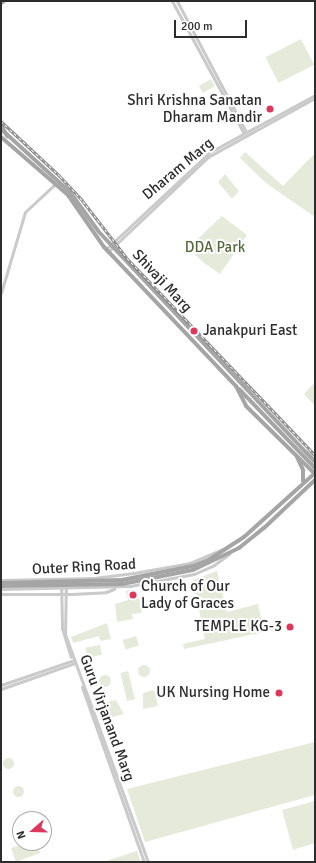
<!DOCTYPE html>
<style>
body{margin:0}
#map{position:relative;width:316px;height:863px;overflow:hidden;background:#fff;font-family:Signika,sans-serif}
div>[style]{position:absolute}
.green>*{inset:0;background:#e6eadb;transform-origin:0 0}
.round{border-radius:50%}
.minor>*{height:3px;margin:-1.5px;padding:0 1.5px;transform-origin:1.5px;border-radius:1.5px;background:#cacaca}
.major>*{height:4px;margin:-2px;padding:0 2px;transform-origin:2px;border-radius:2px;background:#a5a5a5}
.rail>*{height:2.5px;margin-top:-1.25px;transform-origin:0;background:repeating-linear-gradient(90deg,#fff 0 3px,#828282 0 6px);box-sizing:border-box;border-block:1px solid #828282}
.dots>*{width:11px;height:11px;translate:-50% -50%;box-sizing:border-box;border:2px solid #fff;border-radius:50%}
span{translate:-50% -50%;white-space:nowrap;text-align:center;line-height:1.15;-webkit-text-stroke:4px #fff;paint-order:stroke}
.poi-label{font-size:15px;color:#2d2d2d}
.right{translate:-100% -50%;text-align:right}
.left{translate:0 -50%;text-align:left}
.street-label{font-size:15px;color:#2d2d2d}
.park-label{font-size:15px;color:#57673d}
.frame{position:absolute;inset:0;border:2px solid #2d2d2d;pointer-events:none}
.north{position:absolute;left:12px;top:811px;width:40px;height:40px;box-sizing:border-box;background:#fff;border:1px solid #ababab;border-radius:50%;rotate:250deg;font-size:11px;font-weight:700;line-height:16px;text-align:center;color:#2d2d2d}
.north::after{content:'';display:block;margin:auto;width:14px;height:18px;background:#dd375c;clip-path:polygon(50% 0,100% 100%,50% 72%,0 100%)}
.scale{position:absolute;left:174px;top:20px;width:73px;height:18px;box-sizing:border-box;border:2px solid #2d2d2d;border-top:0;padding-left:5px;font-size:12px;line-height:14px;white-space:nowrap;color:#2d2d2d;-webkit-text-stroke:3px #fff;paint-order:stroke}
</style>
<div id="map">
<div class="green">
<i style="left:301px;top:39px;width:29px;height:40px;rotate:63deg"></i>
<i style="left:211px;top:79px;width:8px;height:14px;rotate:60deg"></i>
<i style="clip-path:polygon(245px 152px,283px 186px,315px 153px,315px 217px,266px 183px,240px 158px)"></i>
<i style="clip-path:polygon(225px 174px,239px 191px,232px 199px,218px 182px)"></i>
<i style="clip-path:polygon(222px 216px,247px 235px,220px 274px,204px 263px,188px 248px)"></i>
<i style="clip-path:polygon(315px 382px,315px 406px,304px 394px)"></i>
<i style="clip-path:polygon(217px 571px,227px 612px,258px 604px,263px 627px,282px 624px,283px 628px,184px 649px,183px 644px,205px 639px,193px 580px)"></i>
<i style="clip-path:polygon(130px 590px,131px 600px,139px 598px,142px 613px,132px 614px,133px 619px,117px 622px,115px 604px,128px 600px,126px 591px)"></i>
<i style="clip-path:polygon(107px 623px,111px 639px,100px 641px,99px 636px,73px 643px,71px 637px)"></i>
<i style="left:136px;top:636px;width:10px;height:14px;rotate:73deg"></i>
<i style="left:100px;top:645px;width:10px;height:15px;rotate:79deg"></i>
<i class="round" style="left:138px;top:665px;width:12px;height:12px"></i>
<i style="left:128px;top:671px;width:29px;height:8px;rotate:76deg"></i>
<i class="round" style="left:99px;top:675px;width:12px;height:12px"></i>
<i style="clip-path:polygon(154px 690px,158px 706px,143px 709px,143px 693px)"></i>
<i style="clip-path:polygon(116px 700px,124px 714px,109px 718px,104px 703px)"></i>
<i style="clip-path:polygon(315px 742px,315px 795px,145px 842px,127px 789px)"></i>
<i class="round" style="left:2.5px;top:757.5px;width:11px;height:11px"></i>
<i class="round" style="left:12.5px;top:785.5px;width:11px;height:11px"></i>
<i style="clip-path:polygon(315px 801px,315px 843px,293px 850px,282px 810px)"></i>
<i style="clip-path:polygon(25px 843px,37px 843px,40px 853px,16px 862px,11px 848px)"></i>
<i style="clip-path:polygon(137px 851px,141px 862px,103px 862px)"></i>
</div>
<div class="minor">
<i style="left:172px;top:1px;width:149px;rotate:61.5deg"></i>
<i style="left:177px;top:1px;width:148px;rotate:62.2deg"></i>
<i style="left:106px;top:249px;width:142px;rotate:-43deg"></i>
<i style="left:210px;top:152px;width:119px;rotate:-28.5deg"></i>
<i style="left:109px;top:251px;width:137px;rotate:-43.5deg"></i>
<i style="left:208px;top:157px;width:122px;rotate:-28.9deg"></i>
<i style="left:1px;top:293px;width:84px;rotate:-73.5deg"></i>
<i style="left:25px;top:212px;width:41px;rotate:-43deg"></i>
<i style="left:306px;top:451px;width:11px;rotate:34deg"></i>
<i style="left:61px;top:579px;width:49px;rotate:88.8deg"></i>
<i style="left:62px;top:628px;width:30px;rotate:73deg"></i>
<i style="left:66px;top:579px;width:55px;rotate:91deg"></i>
<i style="left:65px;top:634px;width:243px;rotate:70deg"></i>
<i style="left:1px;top:580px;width:93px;rotate:-1.2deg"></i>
<i style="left:94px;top:578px;width:40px;rotate:-7.1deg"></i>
<i style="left:134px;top:573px;width:57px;rotate:-10.1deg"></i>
<i style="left:190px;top:563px;width:36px;rotate:-23deg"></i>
<i style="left:1px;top:589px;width:129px;rotate:-1.3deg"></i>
<i style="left:130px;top:586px;width:65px;rotate:-10.6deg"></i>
<i style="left:194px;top:574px;width:22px;rotate:-24deg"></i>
<i style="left:214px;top:565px;width:19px;rotate:-36deg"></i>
<i style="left:1px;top:594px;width:71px"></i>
<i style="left:72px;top:594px;width:34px;rotate:-3deg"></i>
<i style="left:106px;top:592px;width:9px;rotate:-21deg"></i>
<i style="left:1px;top:685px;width:77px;rotate:-18.9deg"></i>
<i style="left:82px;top:687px;width:186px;rotate:70.5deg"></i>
<i style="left:1px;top:689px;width:78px;rotate:-19.4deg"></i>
</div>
<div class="major">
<i style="left:1px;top:3px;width:4px;rotate:-34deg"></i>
<i style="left:1px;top:125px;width:13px;rotate:61deg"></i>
<i style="left:1px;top:129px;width:93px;rotate:42.4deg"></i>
<i style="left:70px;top:192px;width:49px;rotate:54.1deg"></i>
<i style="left:99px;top:232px;width:316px;rotate:46.8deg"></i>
<i style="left:1px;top:137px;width:89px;rotate:40.9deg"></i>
<i style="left:68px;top:195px;width:63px;rotate:55.3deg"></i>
<i style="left:104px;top:247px;width:192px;rotate:46.5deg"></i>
<i style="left:236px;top:386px;width:22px;rotate:63deg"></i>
<i style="left:246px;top:406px;width:97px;rotate:44.6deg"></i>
<i style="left:239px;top:389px;width:110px;rotate:46.1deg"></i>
<i style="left:297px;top:457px;width:14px;rotate:65deg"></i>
<i style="left:303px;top:470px;width:11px;rotate:90deg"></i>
<i style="left:1px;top:583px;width:121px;rotate:-1.4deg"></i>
<i style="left:122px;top:580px;width:72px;rotate:-11.2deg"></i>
<i style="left:193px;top:566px;width:18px;rotate:-22deg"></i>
<i style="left:210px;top:559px;width:40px;rotate:-32.9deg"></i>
<i style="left:244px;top:537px;width:96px;rotate:-42deg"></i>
<i style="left:1px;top:586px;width:121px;rotate:-0.9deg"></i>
<i style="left:122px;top:584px;width:72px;rotate:-11.2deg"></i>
<i style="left:193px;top:570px;width:51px;rotate:-25.6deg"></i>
<i style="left:239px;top:548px;width:32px;rotate:-39deg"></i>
<i style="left:264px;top:528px;width:70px;rotate:-43.3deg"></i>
</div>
<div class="rail">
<i style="left:1px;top:121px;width:81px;rotate:43deg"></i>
<i style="left:60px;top:176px;width:34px;rotate:47deg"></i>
<i style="left:83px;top:201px;width:72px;rotate:52.3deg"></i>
<i style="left:127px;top:258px;width:272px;rotate:46.3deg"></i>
</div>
<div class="dots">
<i style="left:270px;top:109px;background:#dd375c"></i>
<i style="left:194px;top:331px;background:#dd375c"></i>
<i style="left:133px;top:595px;background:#dd375c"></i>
<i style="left:290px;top:627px;background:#dd375c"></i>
<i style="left:279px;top:693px;background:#dd375c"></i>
</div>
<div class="poi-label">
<span class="right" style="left:262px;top:109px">Shri Krishna Sanatan<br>Dharam Mandir</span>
<span class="left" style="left:203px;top:331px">Janakpuri East</span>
<span class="left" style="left:141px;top:595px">Church of Our<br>Lady of Graces</span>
<span class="right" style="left:282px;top:627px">TEMPLE KG-3</span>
<span class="right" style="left:270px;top:693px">UK Nursing Home</span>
</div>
<div class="street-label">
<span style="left:178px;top:169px;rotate:-40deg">Dharam Marg</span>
<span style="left:162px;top:281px;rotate:47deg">Shivaji Marg</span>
<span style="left:84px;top:567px;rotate:-3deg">Outer Ring Road</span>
<span style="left:107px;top:718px;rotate:70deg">Guru Virjanand Marg</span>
</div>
<div class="park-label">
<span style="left:215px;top:248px">DDA Park</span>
</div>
<div class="frame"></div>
<div class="north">N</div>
<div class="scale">200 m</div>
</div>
